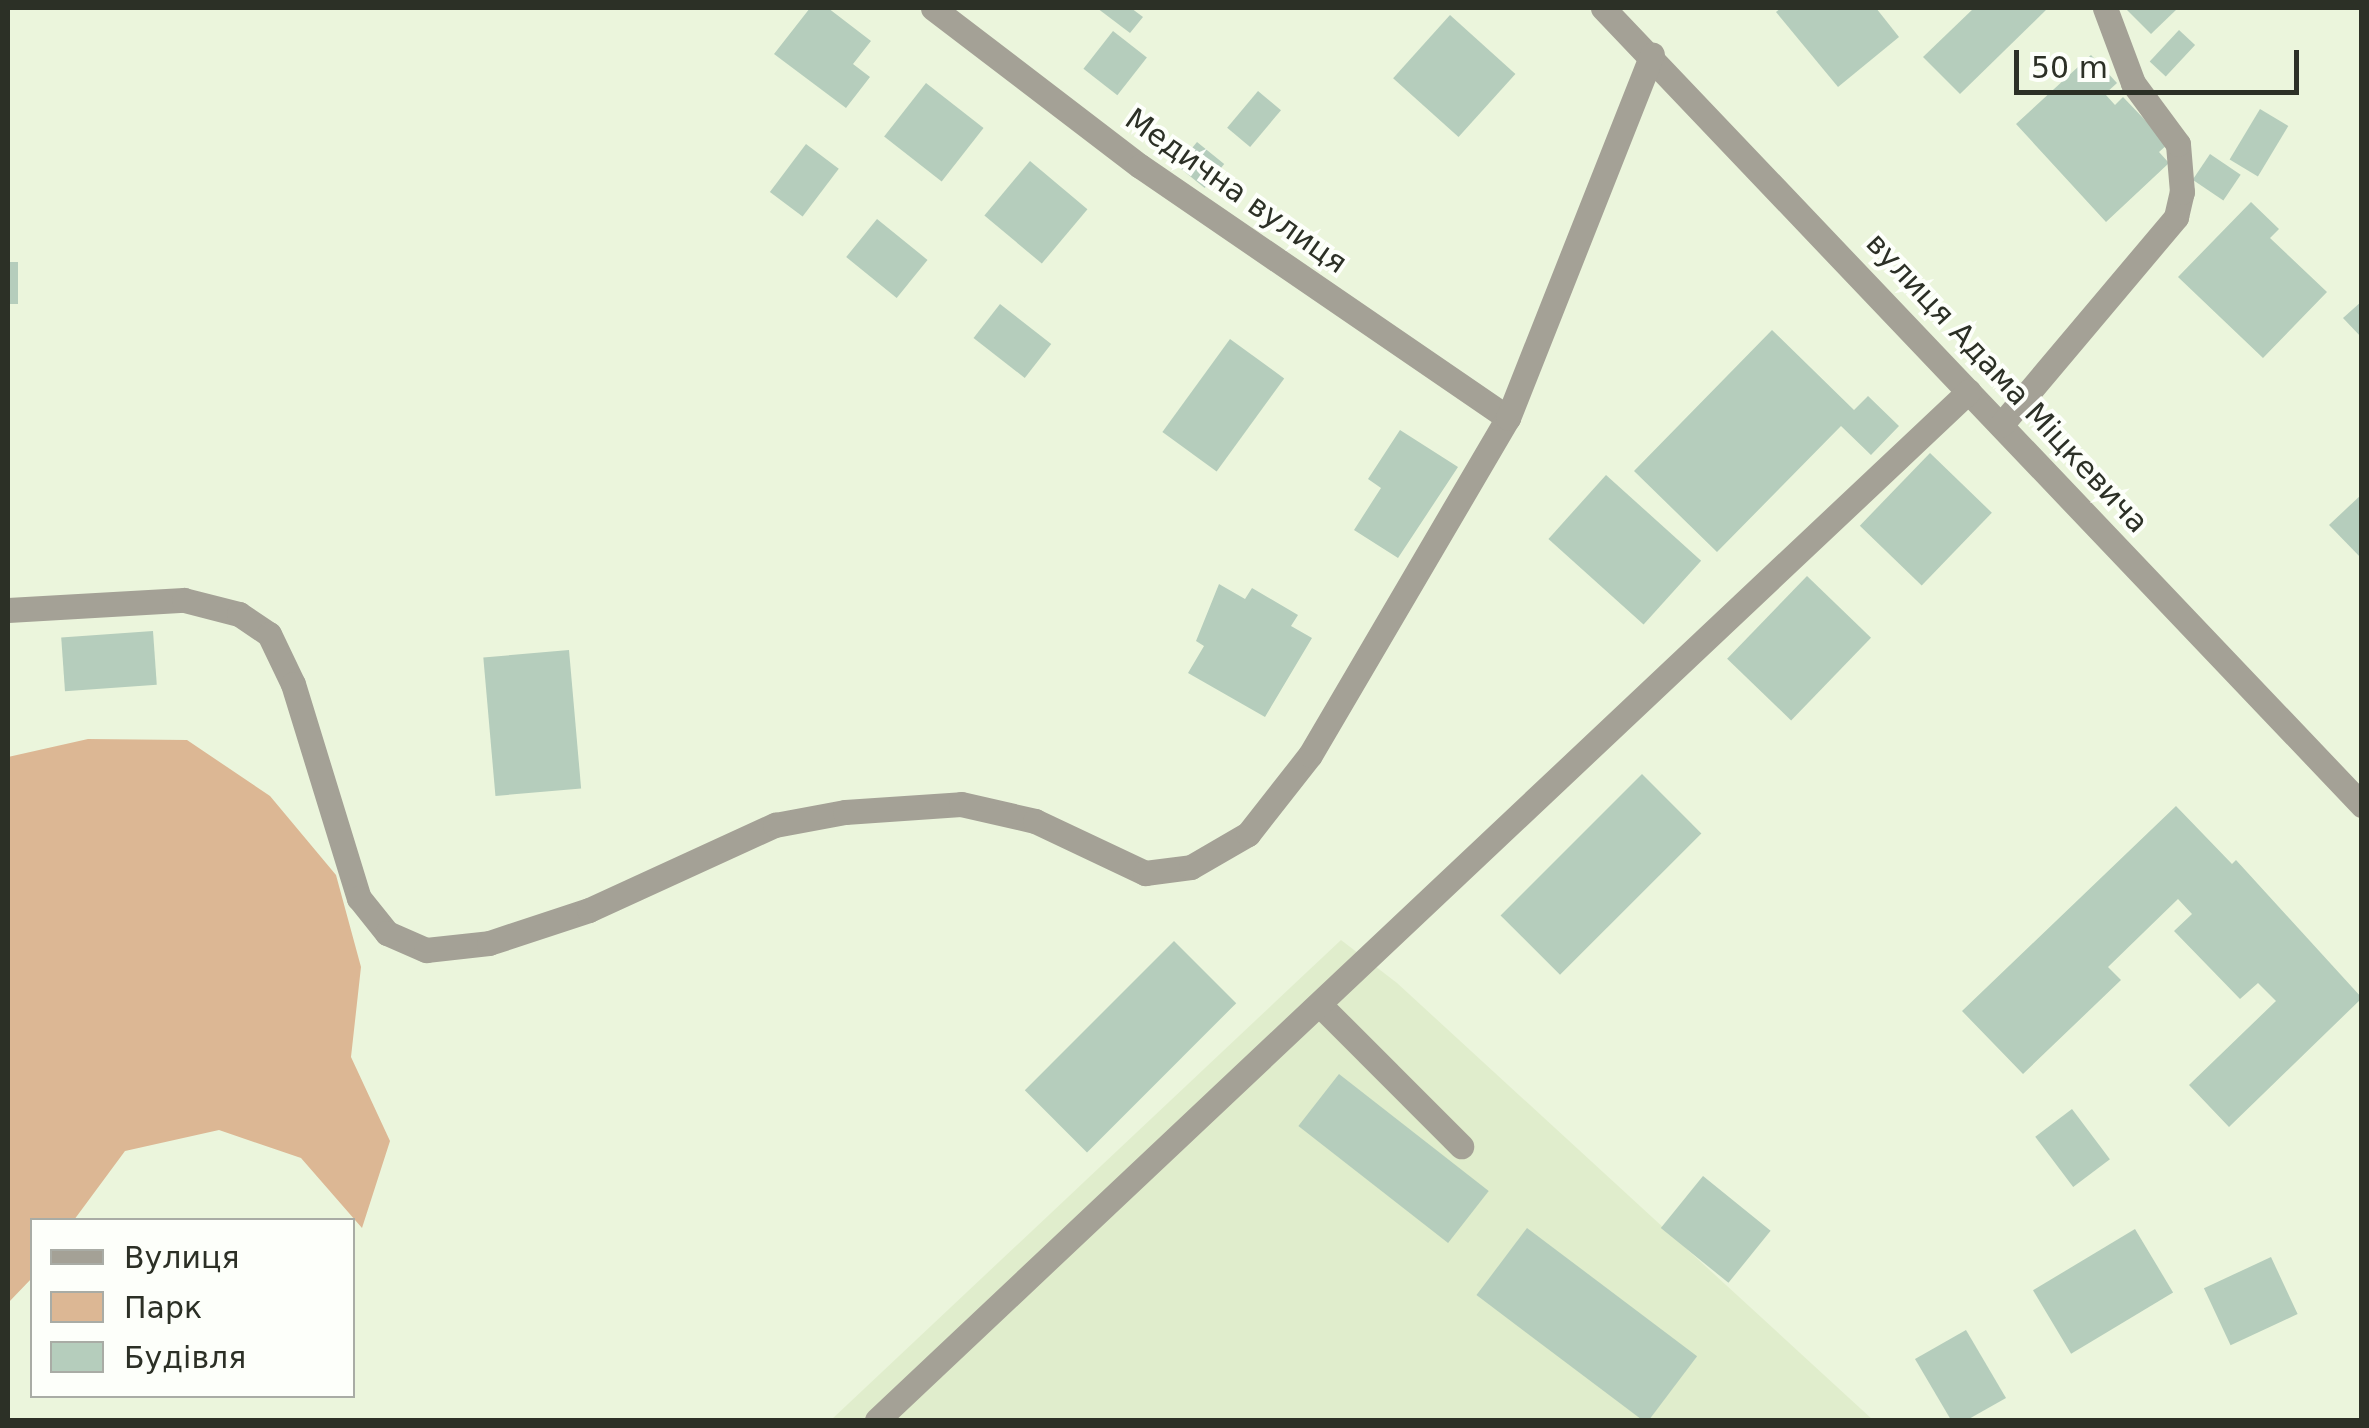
<!DOCTYPE html>
<meta charset="utf-8">
<style>
body{margin:0}
#map{position:relative;width:2369px;height:1428px;overflow:hidden;background:#ebf5dc;font-family:"DejaVu Sans",sans-serif}
div>[style]{position:absolute}
.built>*{inset:0;background:#e0edcc}
.green>*{inset:0;background:#dcb794}
.building>*{inset:0;background:#b5cdbc;transform-origin:0 0}
.minor>*{height:25px;margin:-12.5px;padding:0 12.5px;transform-origin:12.5px;border-radius:12.5px;background:#a4a196}
span{translate:-50% -50%;white-space:nowrap;text-align:center;line-height:1.15;-webkit-text-stroke:8px #fdfffa;paint-order:stroke}
.street-label{font-size:30px;color:#2c3026}
.frame{position:absolute;inset:0;border:10px solid #2c3026;pointer-events:none}
.legend{position:absolute;left:30px;top:1218px;width:325px;height:180px;box-sizing:border-box;background:#fdfffa;border:2px solid #a9aca5;margin:0;padding:12px 18px;list-style:none;font-size:30px;color:#2c3026}
.legend li{display:flex;align-items:center;gap:20px;height:50px}
.legend b{width:50px;border:2px solid #a9aca5}
.scale{position:absolute;left:2014px;top:50px;width:285px;height:45px;box-sizing:border-box;border:5px solid #2c3026;border-top:0;padding-left:12px;font-size:30px;line-height:35px;white-space:nowrap;color:#2c3026;-webkit-text-stroke:8px #fdfffa;paint-order:stroke}
</style>
<div id="map">
<div class="built">
<i style="clip-path:polygon(1341px 940px,1397px 983px,1873px 1420px,831px 1420px)"></i>
</div>
<div class="green">
<i style="clip-path:polygon(88px 739px,187px 740px,270px 796px,336px 875px,361px 967px,351px 1057px,390px 1141px,362px 1228px,301px 1158px,219px 1130px,125px 1151px,74px 1220px,32px 1220px,32px 1278px,8px 1303px,8px 757px)"></i>
</div>
<div class="building">
<i style="clip-path:polygon(810px 8px,828px 8px,871px 41px,853px 64px,870px 77px,846px 108px,774px 54px)"></i>
<i style="clip-path:polygon(1097px 8px,1131px 8px,1143px 17px,1130px 33px)"></i>
<i style="clip-path:polygon(1781px 8px,1876px 8px,1899px 37px,1838px 87px,1776px 12px)"></i>
<i style="clip-path:polygon(1974px 8px,2048px 8px,1960px 94px,1923px 57px)"></i>
<i style="clip-path:polygon(2125px 8px,2178px 8px,2151px 34px)"></i>
<i style="left:1450px;top:15px;width:88px;height:85px;rotate:42deg"></i>
<i style="left:2179px;top:30px;width:22px;height:43px;rotate:43deg"></i>
<i style="left:1113px;top:31px;width:43px;height:48px;rotate:38deg"></i>
<i style="clip-path:polygon(2091px 55px,2117px 83px,2105px 94px,2115px 105px,2123px 97px,2168px 144px,2159px 152px,2169px 163px,2106px 222px,2016px 124px)"></i>
<i style="left:926px;top:83px;width:73px;height:68px;rotate:38deg"></i>
<i style="left:1258px;top:91px;width:30px;height:48px;rotate:40deg"></i>
<i style="left:2260px;top:109px;width:33px;height:59px;rotate:31deg"></i>
<i style="left:1197px;top:142px;width:35px;height:31px;rotate:39deg"></i>
<i style="left:806px;top:144px;width:41px;height:60px;rotate:37deg"></i>
<i style="left:2210px;top:154px;width:37px;height:31px;rotate:34deg"></i>
<i style="left:1030px;top:161px;width:75px;height:71px;rotate:40deg"></i>
<i style="clip-path:polygon(2251px 202px,2279px 229px,2270px 238px,2327px 292px,2263px 358px,2178px 277px)"></i>
<i style="left:877px;top:219px;width:65px;height:49px;rotate:39deg"></i>
<i style="left:8px;top:262px;width:10px;height:42px"></i>
<i style="clip-path:polygon(2362px 301px,2362px 338px,2343px 318px)"></i>
<i style="left:1000px;top:304px;width:65px;height:43px;rotate:38deg"></i>
<i style="clip-path:polygon(1772px 330px,1854px 410px,1868px 396px,1899px 426px,1871px 455px,1841px 426px,1717px 552px,1634px 471px)"></i>
<i style="left:1230px;top:339px;width:67px;height:115px;rotate:36deg"></i>
<i style="clip-path:polygon(1400px 430px,1458px 467px,1398px 558px,1354px 530px,1381px 488px,1368px 479px)"></i>
<i style="left:1930px;top:453px;width:86px;height:101px;rotate:44deg"></i>
<i style="left:1606px;top:475px;width:128px;height:86px;rotate:42deg"></i>
<i style="clip-path:polygon(2362px 494px,2362px 559px,2329px 525px)"></i>
<i style="left:1807px;top:576px;width:89px;height:115px;rotate:44deg"></i>
<i style="clip-path:polygon(1219px 584px,1245px 599px,1252px 588px,1298px 615px,1291px 626px,1312px 638px,1265px 717px,1188px 673px,1204px 646px,1196px 641px)"></i>
<i style="left:153px;top:631px;width:54px;height:92px;rotate:86deg"></i>
<i style="left:569px;top:650px;width:139px;height:86px;rotate:85deg"></i>
<i style="left:1642px;top:774px;width:84px;height:200px;rotate:45deg"></i>
<i style="clip-path:polygon(2176px 806px,2232px 864px,2236px 860px,2362px 998px,2229px 1127px,2189px 1085px,2276px 1001px,2258px 983px,2240px 999px,2174px 931px,2192px 914px,2178px 899px,2108px 967px,2121px 980px,2023px 1074px,1962px 1011px)"></i>
<i style="left:1174px;top:941px;width:88px;height:211px;rotate:45deg"></i>
<i style="left:1339px;top:1074px;width:190px;height:66px;rotate:38deg"></i>
<i style="left:2072px;top:1109px;width:63px;height:46px;rotate:53deg"></i>
<i style="left:1703px;top:1176px;width:87px;height:67px;rotate:39deg"></i>
<i style="left:1527px;top:1228px;width:213px;height:84px;rotate:37deg"></i>
<i style="left:2135px;top:1229px;width:74px;height:119px;rotate:59deg"></i>
<i style="left:2271px;top:1257px;width:63px;height:74px;rotate:65deg"></i>
<i style="clip-path:polygon(1966px 1330px,2006px 1398px,1967px 1420px,1951px 1420px,1915px 1359px)"></i>
</div>
<div class="minor">
<i style="left:933px;top:8px;width:260px;rotate:37.4deg"></i>
<i style="left:1140px;top:166px;width:446px;rotate:34.4deg"></i>
<i style="left:1603px;top:8px;width:1101px;rotate:46.4deg"></i>
<i style="left:2001px;top:425px;width:272px;rotate:-49.9deg"></i>
<i style="left:2176px;top:217px;width:26px;rotate:-77deg"></i>
<i style="left:2182px;top:192px;width:48px;rotate:-94.8deg"></i>
<i style="left:2178px;top:144px;width:76px;rotate:-126.4deg"></i>
<i style="left:2133px;top:83px;width:80px;rotate:-110.5deg"></i>
<i style="left:8px;top:610px;width:176px;rotate:-3.3deg"></i>
<i style="left:184px;top:600px;width:57px;rotate:14.3deg"></i>
<i style="left:239px;top:614px;width:36px;rotate:34deg"></i>
<i style="left:269px;top:634px;width:55px;rotate:64.4deg"></i>
<i style="left:293px;top:684px;width:224px;rotate:72.9deg"></i>
<i style="left:359px;top:898px;width:45px;rotate:51.3deg"></i>
<i style="left:387px;top:933px;width:43px;rotate:23.6deg"></i>
<i style="left:426px;top:950px;width:63px;rotate:-6.3deg"></i>
<i style="left:489px;top:943px;width:105px;rotate:-18.3deg"></i>
<i style="left:589px;top:910px;width:205px;rotate:-24.6deg"></i>
<i style="left:775px;top:825px;width:71px;rotate:-10.5deg"></i>
<i style="left:845px;top:812px;width:116px;rotate:-3.9deg"></i>
<i style="left:961px;top:804px;width:76px;rotate:12.9deg"></i>
<i style="left:1035px;top:821px;width:122px;rotate:25.3deg"></i>
<i style="left:1145px;top:873px;width:46px;rotate:-7.4deg"></i>
<i style="left:1191px;top:867px;width:66px;rotate:-30.1deg"></i>
<i style="left:1248px;top:834px;width:100px;rotate:-51.9deg"></i>
<i style="left:1310px;top:755px;width:391px;rotate:-59.6deg"></i>
<i style="left:1508px;top:418px;width:391px;rotate:-68.4deg"></i>
<i style="left:1322px;top:1007px;width:197px;rotate:45deg"></i>
<i style="left:877px;top:1420px;width:1500px;rotate:-43.3deg"></i>
</div>
<div class="street-label">
<span style="left:1236px;top:191px;rotate:35deg">Медична вулиця</span>
<span style="left:2007px;top:383px;rotate:47deg">вулиця Адама Міцкевича</span>
</div>
<div class="frame"></div>
<ul class="legend">
<li><b style="height:12px;background:#a4a196"></b>Вулиця</li>
<li><b style="height:28px;background:#dcb794"></b>Парк</li>
<li><b style="height:28px;background:#b5cdbc"></b>Будівля</li>
</ul>
<div class="scale">50 m</div>
</div>
